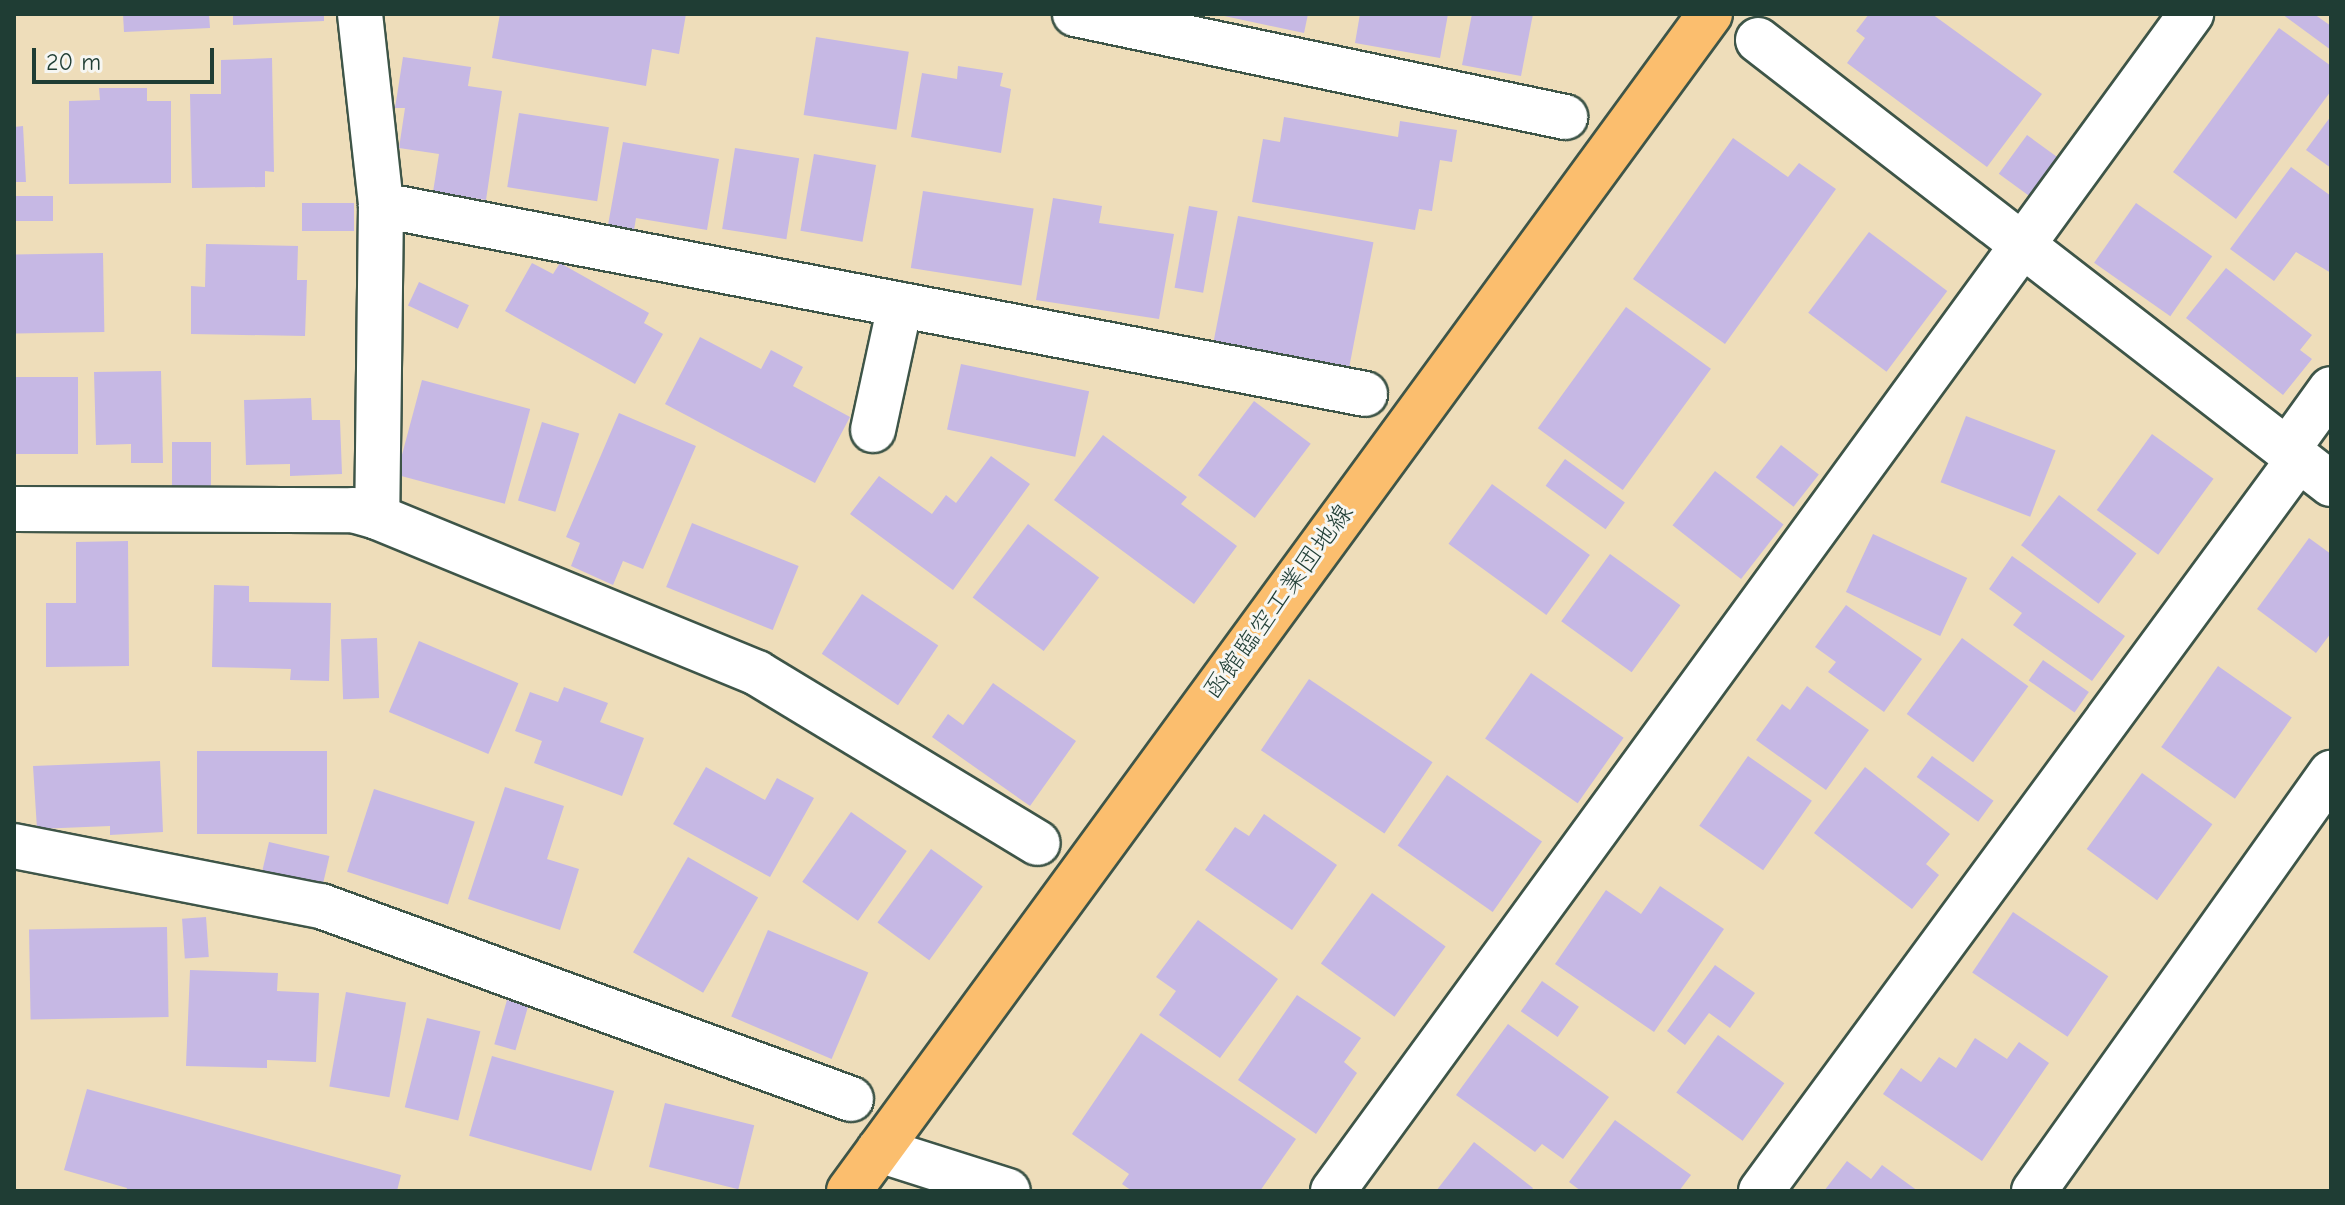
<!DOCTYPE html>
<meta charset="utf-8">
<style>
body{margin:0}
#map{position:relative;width:2345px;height:1205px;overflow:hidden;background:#eeddba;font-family:"Comic Neue","Klee One",sans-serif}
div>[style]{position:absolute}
.building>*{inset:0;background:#c6b8e4;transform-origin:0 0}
.roads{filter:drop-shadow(2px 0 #3e5548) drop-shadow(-2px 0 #3e5548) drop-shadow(0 2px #3e5548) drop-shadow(0 -2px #3e5548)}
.minor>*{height:44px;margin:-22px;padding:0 22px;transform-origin:22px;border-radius:22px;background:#fff}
.major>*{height:44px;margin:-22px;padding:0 22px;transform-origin:22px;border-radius:22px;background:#fbbe6e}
span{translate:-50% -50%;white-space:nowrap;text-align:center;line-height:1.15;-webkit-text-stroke:6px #f6f6f2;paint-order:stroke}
.street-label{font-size:26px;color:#1f3d34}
.frame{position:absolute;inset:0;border:16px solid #1f3d34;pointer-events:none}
.scale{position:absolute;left:32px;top:48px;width:182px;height:36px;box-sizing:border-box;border:4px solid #1f3d34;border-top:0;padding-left:10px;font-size:24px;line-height:28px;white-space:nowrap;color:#1f3d34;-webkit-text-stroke:6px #f6f6f2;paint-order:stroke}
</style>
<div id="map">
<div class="building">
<i style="clip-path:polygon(123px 14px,209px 14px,210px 28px,124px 32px)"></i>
<i style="clip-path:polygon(233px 14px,324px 14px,324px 21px,233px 25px)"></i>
<i style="clip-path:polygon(500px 14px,686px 14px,679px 54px,652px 49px,646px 86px,492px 58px)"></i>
<i style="clip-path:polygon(1215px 14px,1308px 14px,1304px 33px)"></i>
<i style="clip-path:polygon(1360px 14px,1448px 14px,1440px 58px,1355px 43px)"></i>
<i style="clip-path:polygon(1472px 14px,1533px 14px,1521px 76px,1462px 65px)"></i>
<i style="clip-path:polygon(1869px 14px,1932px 14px,2042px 94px,1987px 167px,1847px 63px,1865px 38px,1856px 31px)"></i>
<i style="clip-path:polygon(2282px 14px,2314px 14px,2331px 26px,2331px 50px)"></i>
<i style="clip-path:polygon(2279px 28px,2331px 66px,2331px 91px,2236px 219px,2173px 172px)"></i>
<i style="left:816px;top:37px;width:94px;height:79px;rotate:9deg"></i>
<i style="clip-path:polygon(403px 57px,471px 67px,468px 86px,502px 91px,486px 200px,433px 192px,439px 154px,399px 148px,405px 108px,395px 108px)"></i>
<i style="clip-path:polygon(272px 58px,274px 172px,265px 171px,265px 187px,192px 188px,190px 94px,221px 94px,221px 60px)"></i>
<i style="clip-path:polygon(958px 66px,1003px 73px,1000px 86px,1011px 89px,1001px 153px,911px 137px,922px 73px,957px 79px)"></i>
<i style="clip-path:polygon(99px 88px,147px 88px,147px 101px,171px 101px,171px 183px,69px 184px,69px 101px,100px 100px)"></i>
<i style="left:519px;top:113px;width:91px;height:75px;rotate:9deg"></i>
<i style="clip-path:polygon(2331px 116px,2331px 168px,2306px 150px)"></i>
<i style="clip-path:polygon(1284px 117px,1398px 137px,1400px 121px,1457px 130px,1452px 162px,1440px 160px,1432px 211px,1419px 209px,1415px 230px,1252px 202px,1263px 139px,1280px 142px)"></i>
<i style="clip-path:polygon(23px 126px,26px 182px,14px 182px,14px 127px)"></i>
<i style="left:2027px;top:135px;width:39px;height:48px;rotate:36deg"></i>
<i style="clip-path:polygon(1733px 138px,1788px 177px,1799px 163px,1836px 189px,1725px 344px,1633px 279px)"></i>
<i style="clip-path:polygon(623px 142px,719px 159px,707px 230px,636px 218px,634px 230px,608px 225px)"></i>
<i style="left:735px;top:148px;width:65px;height:82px;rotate:9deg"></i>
<i style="left:814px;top:154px;width:63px;height:78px;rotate:10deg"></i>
<i style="clip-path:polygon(2291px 167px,2331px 196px,2331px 273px,2296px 252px,2274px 281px,2230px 249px)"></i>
<i style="left:923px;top:191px;width:112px;height:78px;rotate:9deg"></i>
<i style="left:14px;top:196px;width:39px;height:25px"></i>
<i style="clip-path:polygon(1053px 198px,1102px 206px,1099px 223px,1174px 234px,1159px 319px,1036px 300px)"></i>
<i style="left:302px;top:203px;width:52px;height:28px"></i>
<i style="left:2136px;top:203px;width:93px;height:73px;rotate:35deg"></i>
<i style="left:1189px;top:206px;width:29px;height:83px;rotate:10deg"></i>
<i style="left:1238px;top:216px;width:138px;height:129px;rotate:11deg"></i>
<i style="left:1869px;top:232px;width:98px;height:101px;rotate:37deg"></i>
<i style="clip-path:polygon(206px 244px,298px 246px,297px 280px,307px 280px,305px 336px,191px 334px,191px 286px,205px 287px)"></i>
<i style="left:103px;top:253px;width:79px;height:89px;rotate:89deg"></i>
<i style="clip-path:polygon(532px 263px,553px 274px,560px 263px,649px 313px,644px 323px,663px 334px,635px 384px,505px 311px)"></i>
<i style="clip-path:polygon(2226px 268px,2312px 335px,2300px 350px,2312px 359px,2283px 395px,2186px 318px)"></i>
<i style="left:419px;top:282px;width:55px;height:26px;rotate:25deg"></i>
<i style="left:1626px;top:307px;width:105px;height:150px;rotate:36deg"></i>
<i style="clip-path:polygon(700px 337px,761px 369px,771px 350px,803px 367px,793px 386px,850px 417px,815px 483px,665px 404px)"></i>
<i style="left:961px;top:364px;width:131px;height:67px;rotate:12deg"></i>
<i style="clip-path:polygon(161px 371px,163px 463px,131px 463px,131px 444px,96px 445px,94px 372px)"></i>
<i style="left:14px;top:377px;width:64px;height:77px"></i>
<i style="left:422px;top:380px;width:112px;height:98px;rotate:15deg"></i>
<i style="clip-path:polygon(311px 398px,312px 420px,340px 420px,342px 474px,290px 476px,290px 464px,246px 465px,244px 400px)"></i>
<i style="left:1254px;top:401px;width:71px;height:93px;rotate:37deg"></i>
<i style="clip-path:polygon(619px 413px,696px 446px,643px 569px,623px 561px,613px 585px,571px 566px,580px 543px,566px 537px)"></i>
<i style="left:1966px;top:416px;width:96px;height:71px;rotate:21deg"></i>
<i style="left:542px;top:422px;width:39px;height:82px;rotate:17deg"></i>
<i style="left:2152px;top:434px;width:76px;height:94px;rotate:36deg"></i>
<i style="clip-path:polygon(1103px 435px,1187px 497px,1181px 504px,1237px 546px,1194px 604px,1054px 500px)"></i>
<i style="left:172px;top:442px;width:39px;height:44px"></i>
<i style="left:1781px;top:445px;width:48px;height:41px;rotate:38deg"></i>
<i style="clip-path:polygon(991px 456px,1030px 484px,953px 590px,850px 514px,879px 476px,932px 514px,946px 495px,956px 503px)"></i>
<i style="left:1565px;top:459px;width:74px;height:33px;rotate:36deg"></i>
<i style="left:1715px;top:471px;width:87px;height:69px;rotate:38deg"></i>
<i style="left:1492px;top:484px;width:121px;height:74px;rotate:36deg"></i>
<i style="left:2059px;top:495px;width:97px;height:63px;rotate:37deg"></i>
<i style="left:692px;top:523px;width:115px;height:69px;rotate:22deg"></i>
<i style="left:1028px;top:524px;width:89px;height:92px;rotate:37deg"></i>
<i style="left:1873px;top:534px;width:104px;height:64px;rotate:25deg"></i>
<i style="clip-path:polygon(2309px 538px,2331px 554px,2331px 633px,2316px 653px,2257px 609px)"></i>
<i style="clip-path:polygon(128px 541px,129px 666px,46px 667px,46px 603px,76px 603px,76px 542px)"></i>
<i style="left:1610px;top:554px;width:87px;height:83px;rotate:36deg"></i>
<i style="clip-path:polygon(2012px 556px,2125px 636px,2092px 681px,2013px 625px,2022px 613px,1989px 589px)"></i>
<i style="clip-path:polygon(214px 585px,249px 586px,249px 602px,331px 603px,329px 681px,290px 680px,291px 669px,212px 667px)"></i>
<i style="left:862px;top:594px;width:92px;height:72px;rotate:34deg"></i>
<i style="clip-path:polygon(1846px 605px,1922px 659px,1884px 712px,1828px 672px,1836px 662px,1815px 647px)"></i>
<i style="left:377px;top:638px;width:60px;height:36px;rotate:88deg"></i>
<i style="left:1962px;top:638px;width:82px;height:94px;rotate:36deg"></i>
<i style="left:419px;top:641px;width:108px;height:77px;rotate:23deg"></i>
<i style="left:2043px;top:660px;width:56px;height:25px;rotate:35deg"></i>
<i style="left:2218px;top:666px;width:90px;height:99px;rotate:35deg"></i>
<i style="left:1531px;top:673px;width:113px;height:80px;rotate:35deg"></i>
<i style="left:1309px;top:679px;width:149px;height:86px;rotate:34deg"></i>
<i style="clip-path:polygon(993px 683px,1076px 741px,1030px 806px,932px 737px,948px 714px,963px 725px)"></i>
<i style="clip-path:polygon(1807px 686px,1869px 730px,1826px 790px,1756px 740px,1782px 704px,1790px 710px)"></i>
<i style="clip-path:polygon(564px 687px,608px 703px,600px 722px,644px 738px,622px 796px,534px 763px,542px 741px,515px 731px,530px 692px,558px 702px)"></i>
<i style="left:197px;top:751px;width:130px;height:83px"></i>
<i style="left:1748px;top:756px;width:78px;height:85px;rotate:35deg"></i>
<i style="left:1932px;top:756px;width:76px;height:26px;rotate:36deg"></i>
<i style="clip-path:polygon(160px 761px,163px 832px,110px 835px,110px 826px,37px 829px,33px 766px)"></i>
<i style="clip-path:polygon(706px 767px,765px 800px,777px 778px,814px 798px,770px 877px,673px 824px)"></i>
<i style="clip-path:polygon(1865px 767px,1950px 834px,1926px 864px,1939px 875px,1912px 909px,1814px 833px)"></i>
<i style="left:2142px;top:773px;width:87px;height:94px;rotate:36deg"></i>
<i style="left:1447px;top:775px;width:116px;height:86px;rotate:35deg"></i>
<i style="clip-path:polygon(505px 787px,564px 806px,547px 859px,579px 869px,560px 930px,468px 899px)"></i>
<i style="left:374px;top:789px;width:106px;height:87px;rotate:18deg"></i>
<i style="left:851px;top:812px;width:68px;height:85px;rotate:35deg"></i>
<i style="clip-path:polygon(1264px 814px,1337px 865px,1292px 930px,1205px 870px,1235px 827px,1249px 836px)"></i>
<i style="left:269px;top:842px;width:62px;height:35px;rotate:13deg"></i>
<i style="left:931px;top:849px;width:64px;height:91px;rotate:36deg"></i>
<i style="left:688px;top:857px;width:81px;height:110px;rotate:30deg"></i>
<i style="clip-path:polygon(1660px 886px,1724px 929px,1654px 1032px,1555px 964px,1606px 890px,1641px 914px)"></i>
<i style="left:1372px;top:893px;width:91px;height:87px;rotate:36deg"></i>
<i style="left:2013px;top:912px;width:115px;height:73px;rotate:34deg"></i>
<i style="left:206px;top:917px;width:40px;height:24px;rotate:86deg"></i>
<i style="clip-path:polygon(1198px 920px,1278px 979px,1220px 1058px,1159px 1015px,1176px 991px,1156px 977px)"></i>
<i style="left:167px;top:927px;width:90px;height:138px;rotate:89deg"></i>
<i style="left:768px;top:930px;width:109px;height:94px;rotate:23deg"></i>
<i style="clip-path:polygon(1715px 965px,1755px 993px,1730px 1028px,1709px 1013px,1685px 1045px,1667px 1031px)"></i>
<i style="clip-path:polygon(190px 970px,278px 973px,277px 991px,319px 993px,316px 1062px,267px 1060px,267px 1068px,186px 1066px)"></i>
<i style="left:1542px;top:981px;width:45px;height:37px;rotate:35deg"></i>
<i style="left:346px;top:992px;width:61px;height:96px;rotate:10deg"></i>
<i style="clip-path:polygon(1297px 995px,1361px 1038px,1344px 1062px,1357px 1073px,1316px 1134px,1238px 1080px)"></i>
<i style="left:507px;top:1000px;width:22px;height:46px;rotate:16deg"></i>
<i style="left:427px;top:1018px;width:55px;height:92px;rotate:14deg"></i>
<i style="clip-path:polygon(1508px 1024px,1609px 1097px,1563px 1159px,1542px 1144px,1535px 1152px,1456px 1095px)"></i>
<i style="clip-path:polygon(1141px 1033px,1296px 1139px,1260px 1191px,1132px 1191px,1122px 1184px,1129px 1174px,1072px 1134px)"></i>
<i style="left:1718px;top:1035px;width:82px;height:71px;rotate:36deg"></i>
<i style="clip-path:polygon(1975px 1038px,2007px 1059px,2019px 1042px,2049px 1063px,1982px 1161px,1883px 1094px,1901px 1068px,1921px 1082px,1939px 1057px,1956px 1068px)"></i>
<i style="left:492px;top:1056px;width:127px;height:83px;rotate:16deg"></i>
<i style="clip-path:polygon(87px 1089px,401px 1175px,397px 1191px,126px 1191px,127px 1188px,64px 1170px)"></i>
<i style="left:665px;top:1103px;width:92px;height:66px;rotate:14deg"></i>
<i style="clip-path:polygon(1615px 1120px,1691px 1175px,1679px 1191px,1581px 1191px,1569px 1182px)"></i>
<i style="clip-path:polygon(1474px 1142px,1533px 1188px,1531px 1191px,1436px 1191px)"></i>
<i style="clip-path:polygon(1847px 1161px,1871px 1179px,1882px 1165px,1918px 1191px,1824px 1191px)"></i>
</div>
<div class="roads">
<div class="minor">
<i style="left:360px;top:14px;width:192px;rotate:83.7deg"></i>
<i style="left:381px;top:205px;width:312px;rotate:90.7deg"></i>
<i style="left:1075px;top:14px;width:501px;rotate:11.87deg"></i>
<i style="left:1758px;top:40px;width:725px;rotate:37.77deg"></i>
<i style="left:381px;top:205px;width:1002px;rotate:10.87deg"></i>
<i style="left:873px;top:430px;width:128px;rotate:-77.8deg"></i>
<i style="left:2287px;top:450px;width:75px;rotate:-54.2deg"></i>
<i style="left:14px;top:509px;width:339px;rotate:0.2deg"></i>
<i style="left:353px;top:510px;width:25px;rotate:16deg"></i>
<i style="left:377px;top:517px;width:411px;rotate:22.3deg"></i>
<i style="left:757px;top:673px;width:328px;rotate:31.2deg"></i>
<i style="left:14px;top:846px;width:313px;rotate:11.1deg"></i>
<i style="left:321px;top:906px;width:564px;rotate:20.01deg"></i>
<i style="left:879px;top:1150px;width:135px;rotate:17.6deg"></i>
<i style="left:1333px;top:1191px;width:1457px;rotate:-53.91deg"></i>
<i style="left:1761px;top:1191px;width:908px;rotate:-53.69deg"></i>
<i style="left:2034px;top:1191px;width:513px;rotate:-54.61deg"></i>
</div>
<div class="major">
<i style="left:849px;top:1191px;width:1458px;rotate:-53.81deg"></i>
</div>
</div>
<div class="street-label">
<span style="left:1279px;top:602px;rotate:-54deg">函館臨空工業団地線</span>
</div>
<div class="frame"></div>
<div class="scale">20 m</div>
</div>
